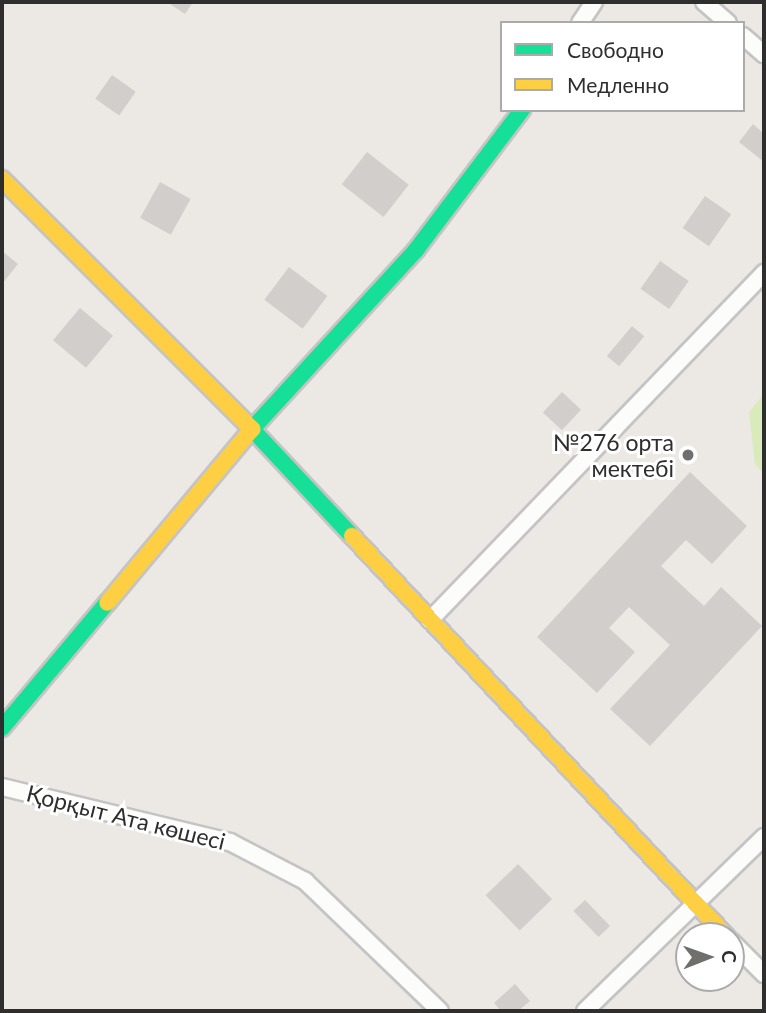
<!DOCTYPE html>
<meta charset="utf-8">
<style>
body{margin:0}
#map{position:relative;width:766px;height:1013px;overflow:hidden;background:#ece8e4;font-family:Lato,sans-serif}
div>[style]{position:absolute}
.pitch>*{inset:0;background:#d9eabb}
.building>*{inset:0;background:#d1cecb;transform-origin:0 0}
.roads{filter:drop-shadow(2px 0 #c5c4c5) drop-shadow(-2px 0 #c5c4c5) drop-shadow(0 2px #c5c4c5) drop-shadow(0 -2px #c5c4c5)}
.street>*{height:16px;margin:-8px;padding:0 8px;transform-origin:8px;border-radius:8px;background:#fcfcfb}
.fast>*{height:16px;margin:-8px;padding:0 8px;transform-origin:8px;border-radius:8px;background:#16e098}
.slow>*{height:16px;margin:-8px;padding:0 8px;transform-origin:8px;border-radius:8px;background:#ffcf43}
.dots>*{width:19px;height:19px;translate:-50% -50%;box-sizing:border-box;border:4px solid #fff;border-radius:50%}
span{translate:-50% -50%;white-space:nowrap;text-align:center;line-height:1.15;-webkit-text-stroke:6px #fff;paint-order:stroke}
.poi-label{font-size:23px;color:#2e2e2e}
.right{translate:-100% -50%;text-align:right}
.street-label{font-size:23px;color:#2e2e2e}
.frame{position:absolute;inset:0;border:4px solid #2e2e2e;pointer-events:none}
.legend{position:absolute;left:500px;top:21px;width:245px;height:91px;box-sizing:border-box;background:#fff;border:2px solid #ababab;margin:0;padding:9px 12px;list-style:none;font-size:21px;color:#2e2e2e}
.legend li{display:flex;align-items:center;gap:14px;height:35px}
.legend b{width:35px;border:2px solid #ababab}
.north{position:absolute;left:675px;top:922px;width:70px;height:70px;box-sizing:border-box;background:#fff;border:2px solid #ababab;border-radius:50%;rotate:89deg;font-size:19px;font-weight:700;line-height:28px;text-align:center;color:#2e2e2e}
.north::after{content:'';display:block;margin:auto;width:24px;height:32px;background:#706f6e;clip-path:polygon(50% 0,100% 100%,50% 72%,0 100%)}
</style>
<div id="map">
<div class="pitch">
<i style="clip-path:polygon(764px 394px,764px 474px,755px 464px,749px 412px)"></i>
</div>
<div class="building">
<i style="clip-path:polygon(167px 2px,193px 2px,185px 14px)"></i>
<i style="left:112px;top:75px;width:29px;height:29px;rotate:35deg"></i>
<i style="clip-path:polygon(753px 124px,764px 134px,764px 162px,739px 142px)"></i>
<i style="left:367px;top:152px;width:53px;height:41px;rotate:38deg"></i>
<i style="left:160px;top:182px;width:35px;height:41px;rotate:29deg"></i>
<i style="left:705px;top:196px;width:32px;height:39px;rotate:35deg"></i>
<i style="clip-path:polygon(2px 251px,18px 264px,2px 284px)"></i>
<i style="left:660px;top:261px;width:35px;height:34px;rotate:35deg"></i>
<i style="left:289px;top:267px;width:48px;height:41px;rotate:37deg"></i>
<i style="left:80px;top:308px;width:43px;height:42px;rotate:40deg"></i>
<i style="left:632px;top:326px;width:16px;height:39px;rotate:40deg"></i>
<i style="left:562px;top:392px;width:26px;height:28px;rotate:43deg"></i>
<i style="clip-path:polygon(690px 472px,747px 526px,712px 564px,686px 540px,661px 566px,704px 606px,721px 587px,762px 626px,650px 746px,610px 709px,670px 645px,629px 607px,609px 628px,635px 652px,597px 693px,537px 637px)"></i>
<i style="left:518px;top:864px;width:49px;height:45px;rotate:46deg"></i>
<i style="left:585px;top:900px;width:36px;height:16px;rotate:46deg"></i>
<i style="clip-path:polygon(515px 984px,530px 1001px,518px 1011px,501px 1011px,494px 1003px)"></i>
</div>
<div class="roads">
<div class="street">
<i style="left:704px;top:2px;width:32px;rotate:41deg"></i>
<i style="left:580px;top:23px;width:25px;rotate:-56deg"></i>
<i style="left:743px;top:36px;width:28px;rotate:41deg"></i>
<i style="left:430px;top:620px;width:482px;rotate:-46.1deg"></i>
<i style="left:2px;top:787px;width:235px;rotate:13.6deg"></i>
<i style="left:230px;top:842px;width:85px;rotate:27.5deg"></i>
<i style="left:305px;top:881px;width:187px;rotate:43.9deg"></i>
<i style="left:731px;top:941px;width:47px;rotate:45deg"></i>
<i style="left:585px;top:1011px;width:250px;rotate:-44.2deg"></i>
</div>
<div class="fast">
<i style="left:352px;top:536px;width:146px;rotate:-133.1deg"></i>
<i style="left:252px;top:429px;width:243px;rotate:-47.5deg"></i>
<i style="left:416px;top:250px;width:176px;rotate:-52.9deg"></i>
<i style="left:2px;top:728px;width:163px;rotate:-50deg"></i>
</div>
<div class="slow">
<i style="left:2px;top:179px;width:354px;rotate:45deg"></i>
<i style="left:252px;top:429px;width:226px;rotate:129.8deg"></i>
<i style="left:352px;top:536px;width:548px;rotate:46.92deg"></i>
</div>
</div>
<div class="dots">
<i style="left:688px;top:455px;background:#706f6e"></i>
</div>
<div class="poi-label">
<span class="right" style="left:674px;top:455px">№276 орта<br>мектебі</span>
</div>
<div class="street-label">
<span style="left:126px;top:817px;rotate:14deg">Қорқыт Ата көшесі</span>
</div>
<div class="frame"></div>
<ul class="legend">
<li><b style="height:9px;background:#16e098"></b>Свободно</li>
<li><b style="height:9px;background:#ffcf43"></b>Медленно</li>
</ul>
<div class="north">С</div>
</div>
